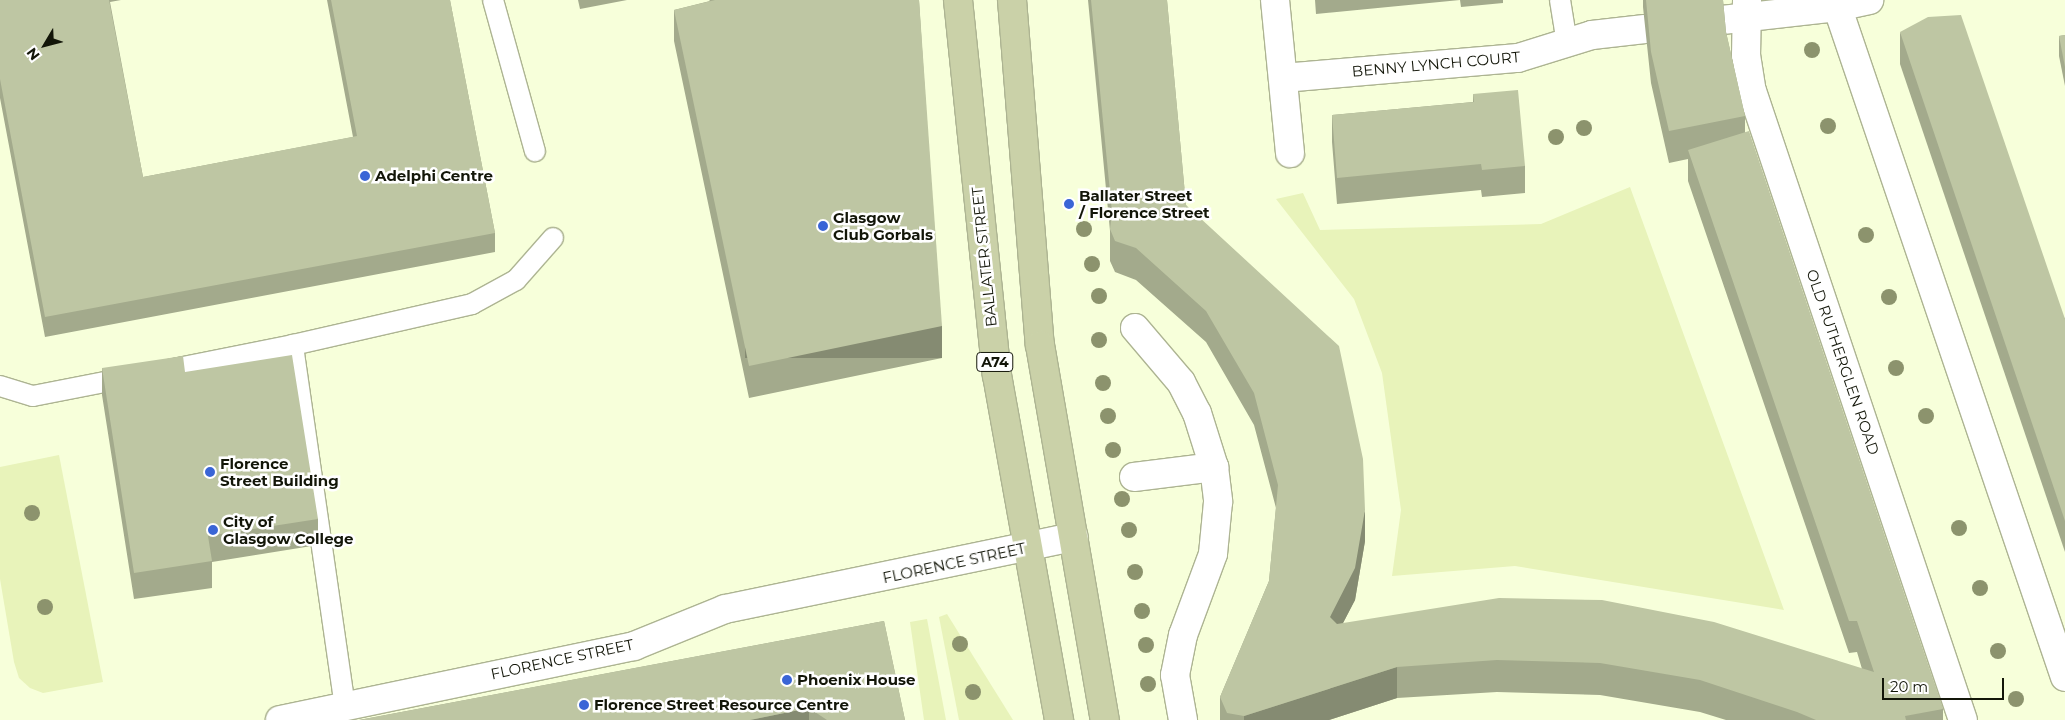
<!DOCTYPE html>
<style>
body{margin:0}
#map{position:relative;width:2065px;height:720px;overflow:hidden;background:#f7ffda;font-family:Montserrat,sans-serif}
div>[style]{position:absolute}
.green>*{inset:0;background:#e8f3ba}
.roads{filter:drop-shadow(1px 0 #adb492) drop-shadow(-1px 0 #adb492) drop-shadow(0 1px #adb492) drop-shadow(0 -1px #adb492)}
.service>*{height:20px;margin:-10px;padding:0 10px;transform-origin:10px;border-radius:10px;background:#fff}
.minor>*{height:28px;margin:-14px;padding:0 14px;transform-origin:14px;border-radius:14px;background:#fff}
.primary>*{height:28px;margin:-14px;padding:0 14px;transform-origin:14px;border-radius:14px;background:#cad1a8}
.trees>*{width:16px;height:16px;margin:-8px;border-radius:50%;background:#8c936d}
.wall>*{inset:0;background:#a3aa8c}
.shaded-wall>*{inset:0;background:#858b72;transform-origin:0 0}
.building>*{inset:0;background:#bec6a3}
.dots>*{width:14px;height:14px;translate:-50% -50%;box-sizing:border-box;border:2px solid #fff;border-radius:50%}
span{translate:-50% -50%;white-space:nowrap;text-align:center;line-height:1.15;-webkit-text-stroke:5px #fff;paint-order:stroke}
.shield-label span{padding:1px 4px;background:#fff;border:1px solid;border-radius:4px;-webkit-text-stroke-width:0}
.shield-label{font-size:14px;color:#131609;font-weight:700}
.street-label{font-size:15px;color:#131609}
.poi-label{font-size:15px;color:#131609;font-weight:700}
.left{translate:0 -50%;text-align:left}
.north{position:absolute;left:20px;top:20px;width:50px;height:50px;-webkit-text-stroke:4px #fff;paint-order:stroke;rotate:233deg;font-size:14px;font-weight:700;line-height:20px;text-align:center;color:#131609}
.north::after{content:'';display:block;margin:auto;width:18px;height:22px;background:#131609;clip-path:polygon(50% 0,100% 100%,50% 72%,0 100%)}
.scale{position:absolute;left:1882px;top:678px;width:122px;height:22px;box-sizing:border-box;border:2px solid #131609;border-top:0;padding-left:6px;font-size:15px;line-height:18px;white-space:nowrap;color:#131609;-webkit-text-stroke:4px #fff;paint-order:stroke}
</style>
<div id="map">
<div class="green">
<i style="clip-path:polygon(1630px 187px,1784px 610px,1515px 566px,1392px 576px,1401px 510px,1382px 373px,1354px 299px,1276px 199px,1303px 193px,1320px 230px,1541px 224px)"></i>
<i style="clip-path:polygon(59px 455px,103px 682px,43px 693px,30px 688px,19px 678px,14px 662px,0 579px,0 467px)"></i>
<i style="clip-path:polygon(947px 614px,1013px 720px,959px 720px,939px 617px)"></i>
<i style="clip-path:polygon(927px 619px,946px 720px,924px 720px,910px 622px)"></i>
</div>
<div class="roads">
<div class="service">
<i style="left:493px;top:0;width:157px;rotate:74.5deg"></i>
<i style="left:1560px;top:0;width:44px;rotate:80.8deg"></i>
<i style="left:158px;top:372px;width:138px;rotate:-11.3deg"></i>
<i style="left:0;top:386px;width:34px;rotate:17deg"></i>
<i style="left:33px;top:396px;width:99px;rotate:-11.1deg"></i>
<i style="left:345px;top:707px;width:366px;rotate:-98.2deg"></i>
<i style="left:293px;top:345px;width:184px;rotate:-12.9deg"></i>
<i style="left:472px;top:304px;width:50px;rotate:-28.6deg"></i>
<i style="left:516px;top:280px;width:56px;rotate:-48.6deg"></i>
</div>
<div class="minor">
<i style="left:1275px;top:0;width:154px;rotate:84.4deg"></i>
<i style="left:1747px;top:0;width:55px;rotate:91deg"></i>
<i style="left:1746px;top:55px;width:36px;rotate:81deg"></i>
<i style="left:1752px;top:91px;width:663px;rotate:71.46deg"></i>
<i style="left:1835px;top:0;width:715px;rotate:71.24deg"></i>
<i style="left:1722px;top:20px;width:116px;rotate:-6.4deg"></i>
<i style="left:1837px;top:7px;width:33px;rotate:-12deg"></i>
<i style="left:1283px;top:78px;width:236px;rotate:-4.9deg"></i>
<i style="left:1518px;top:58px;width:77px;rotate:-17.3deg"></i>
<i style="left:1592px;top:35px;width:53px;rotate:-6.5deg"></i>
<i style="left:1135px;top:328px;width:71px;rotate:49.6deg"></i>
<i style="left:1181px;top:382px;width:35px;rotate:63deg"></i>
<i style="left:1197px;top:413px;width:57px;rotate:72.5deg"></i>
<i style="left:1214px;top:467px;width:35px;rotate:83deg"></i>
<i style="left:1218px;top:502px;width:52px;rotate:95.5deg"></i>
<i style="left:1213px;top:554px;width:86px;rotate:110.3deg"></i>
<i style="left:1183px;top:635px;width:41px;rotate:101.3deg"></i>
<i style="left:1175px;top:675px;width:46px;rotate:79.9deg"></i>
<i style="left:1134px;top:477px;width:81px;rotate:-7.1deg"></i>
<i style="left:280px;top:720px;width:362px;rotate:-11.8deg"></i>
<i style="left:634px;top:646px;width:98px;rotate:-22.1deg"></i>
<i style="left:725px;top:609px;width:356px;rotate:-11.7deg"></i>
</div>
<div class="primary">
<i style="left:958px;top:0;width:377px;rotate:84.1deg"></i>
<i style="left:997px;top:375px;width:351px;rotate:79.8deg"></i>
<i style="left:1012px;top:0;width:346px;rotate:85.4deg"></i>
<i style="left:1040px;top:345px;width:381px;rotate:80.2deg"></i>
</div>
</div>
<div class="trees">
<i style="left:1812px;top:50px"></i>
<i style="left:1828px;top:126px"></i>
<i style="left:1584px;top:128px"></i>
<i style="left:1556px;top:137px"></i>
<i style="left:1084px;top:229px"></i>
<i style="left:1866px;top:235px"></i>
<i style="left:1092px;top:264px"></i>
<i style="left:1099px;top:296px"></i>
<i style="left:1889px;top:297px"></i>
<i style="left:1099px;top:340px"></i>
<i style="left:1896px;top:368px"></i>
<i style="left:1103px;top:383px"></i>
<i style="left:1108px;top:416px"></i>
<i style="left:1926px;top:416px"></i>
<i style="left:1113px;top:450px"></i>
<i style="left:1122px;top:499px"></i>
<i style="left:32px;top:513px"></i>
<i style="left:1959px;top:528px"></i>
<i style="left:1129px;top:530px"></i>
<i style="left:1135px;top:572px"></i>
<i style="left:1980px;top:588px"></i>
<i style="left:45px;top:607px"></i>
<i style="left:1142px;top:611px"></i>
<i style="left:960px;top:644px"></i>
<i style="left:1146px;top:645px"></i>
<i style="left:1998px;top:651px"></i>
<i style="left:1148px;top:684px"></i>
<i style="left:973px;top:692px"></i>
<i style="left:2016px;top:699px"></i>
</div>
<div class="wall">
<i style="clip-path:polygon(0 0,121px 0,110px 2px,143px 177px,353px 137px,327px 0,450px 0,495px 233px,495px 252px,45px 337px,0 98px)"></i>
<i style="clip-path:polygon(578px 0,627px 0,580px 9px)"></i>
<i style="clip-path:polygon(709px 0,919px 0,942px 358px,749px 398px,674px 41px,674px 10px,710px 1px)"></i>
<i style="clip-path:polygon(1088px 0,1167px 0,1186px 205px,1365px 541px,1355px 600px,1343px 623px,1862px 669px,1857px 652px,1849px 653px,1688px 181px,1688px 159px,1669px 163px,1651px 83px,1643px 7px,1643px 0,1723px 0,1726px 32px,1745px 116px,1745px 132px,1943px 709px,1943px 720px,1726px 720px,1700px 712px,1600px 695px,1497px 692px,1397px 698px,1329px 720px,1220px 720px,1220px 697px,1269px 581px,1276px 508px,1254px 425px,1206px 342px,1136px 280px,1115px 272px,1110px 261px,1110px 231px)"></i>
<i style="clip-path:polygon(1315px 0,1503px 0,1503px 3px,1461px 7px,1460px 0,1316px 14px)"></i>
<i style="clip-path:polygon(1900px 32px,2065px 319px,2065px 552px,1900px 64px)"></i>
<i style="clip-path:polygon(2065px 35px,2065px 86px,2059px 56px,2059px 36px)"></i>
<i style="clip-path:polygon(1473px 94px,1525px 166px,1525px 193px,1482px 197px,1481px 190px,1337px 204px,1332px 142px,1332px 115px,1473px 102px)"></i>
<i style="clip-path:polygon(102px 368px,185px 372px,318px 519px,318px 545px,212px 562px,212px 588px,134px 599px,102px 395px)"></i>
<i style="clip-path:polygon(884px 621px,905px 720px,359px 720px)"></i>
</div>
<div class="shaded-wall">
<i style="left:942px;top:326px;width:32px;height:197px;rotate:90deg"></i>
<i style="clip-path:polygon(1365px 510px,1365px 541px,1355px 600px,1330px 648px,1330px 617px)"></i>
<i style="clip-path:polygon(1397px 667px,1397px 698px,1329px 720px,1244px 720px,1244px 716px)"></i>
<i style="clip-path:polygon(809px 708px,809px 720px,750px 720px)"></i>
</div>
<div class="building">
<i style="clip-path:polygon(0 0,109px 0,143px 177px,357px 136px,331px 0,450px 0,495px 233px,45px 317px,0 79px)"></i>
<i style="clip-path:polygon(715px 0,919px 0,942px 326px,749px 366px,674px 10px)"></i>
<i style="clip-path:polygon(1091px 0,1167px 0,1186px 205px,1339px 346px,1363px 459px,1365px 510px,1355px 568px,1330px 617px,1337px 624px,1499px 598px,1602px 600px,1714px 622px,1874px 672px,1857px 621px,1849px 621px,1688px 150px,1749px 131px,1943px 709px,1905px 716px,1906px 720px,1816px 720px,1797px 712px,1700px 680px,1600px 663px,1497px 660px,1397px 667px,1244px 716px,1227px 713px,1220px 697px,1269px 581px,1278px 485px,1254px 393px,1206px 311px,1136px 248px,1115px 241px,1110px 229px,1112px 212px)"></i>
<i style="clip-path:polygon(1646px 0,1723px 0,1726px 32px,1745px 116px,1669px 131px,1651px 52px)"></i>
<i style="clip-path:polygon(1961px 15px,2065px 319px,2065px 521px,1900px 32px,1928px 17px)"></i>
<i style="clip-path:polygon(2065px 35px,2065px 67px,2059px 36px)"></i>
<i style="clip-path:polygon(1518px 90px,1525px 166px,1482px 170px,1481px 164px,1337px 178px,1332px 115px,1474px 102px,1473px 94px)"></i>
<i style="clip-path:polygon(292px 355px,318px 519px,208px 536px,212px 561px,134px 573px,102px 368px,183px 356px,185px 372px)"></i>
<i style="clip-path:polygon(884px 621px,905px 720px,827px 720px,809px 708px,750px 720px,359px 720px)"></i>
</div>
<div class="dots">
<i style="left:365px;top:176px;background:#3a65d6"></i>
<i style="left:1069px;top:204px;background:#3a65d6"></i>
<i style="left:823px;top:226px;background:#3a65d6"></i>
<i style="left:210px;top:472px;background:#3a65d6"></i>
<i style="left:213px;top:530px;background:#3a65d6"></i>
<i style="left:787px;top:680px;background:#3a65d6"></i>
<i style="left:584px;top:705px;background:#3a65d6"></i>
</div>
<div class="shield-label">
<span style="left:995px;top:362px">A74</span>
</div>
<div class="street-label">
<span style="left:1436px;top:64px;rotate:-5deg">BENNY LYNCH COURT</span>
<span style="left:984px;top:257px;rotate:-96deg">BALLATER STREET</span>
<span style="left:1843px;top:362px;rotate:71deg">OLD RUTHERGLEN ROAD</span>
<span style="left:954px;top:563px;rotate:-12deg">FLORENCE STREET</span>
<span style="left:562px;top:659px;rotate:-12deg">FLORENCE STREET</span>
</div>
<div class="poi-label">
<span class="left" style="left:375px;top:176px">Adelphi Centre</span>
<span class="left" style="left:1079px;top:204px">Ballater Street<br>/ Florence Street</span>
<span class="left" style="left:833px;top:226px">Glasgow<br>Club Gorbals</span>
<span class="left" style="left:220px;top:472px">Florence<br>Street Building</span>
<span class="left" style="left:223px;top:530px">City of<br>Glasgow College</span>
<span class="left" style="left:797px;top:680px">Phoenix House</span>
<span class="left" style="left:594px;top:705px">Florence Street Resource Centre</span>
</div>
<div class="north">N</div>
<div class="scale">20 m</div>
</div>
